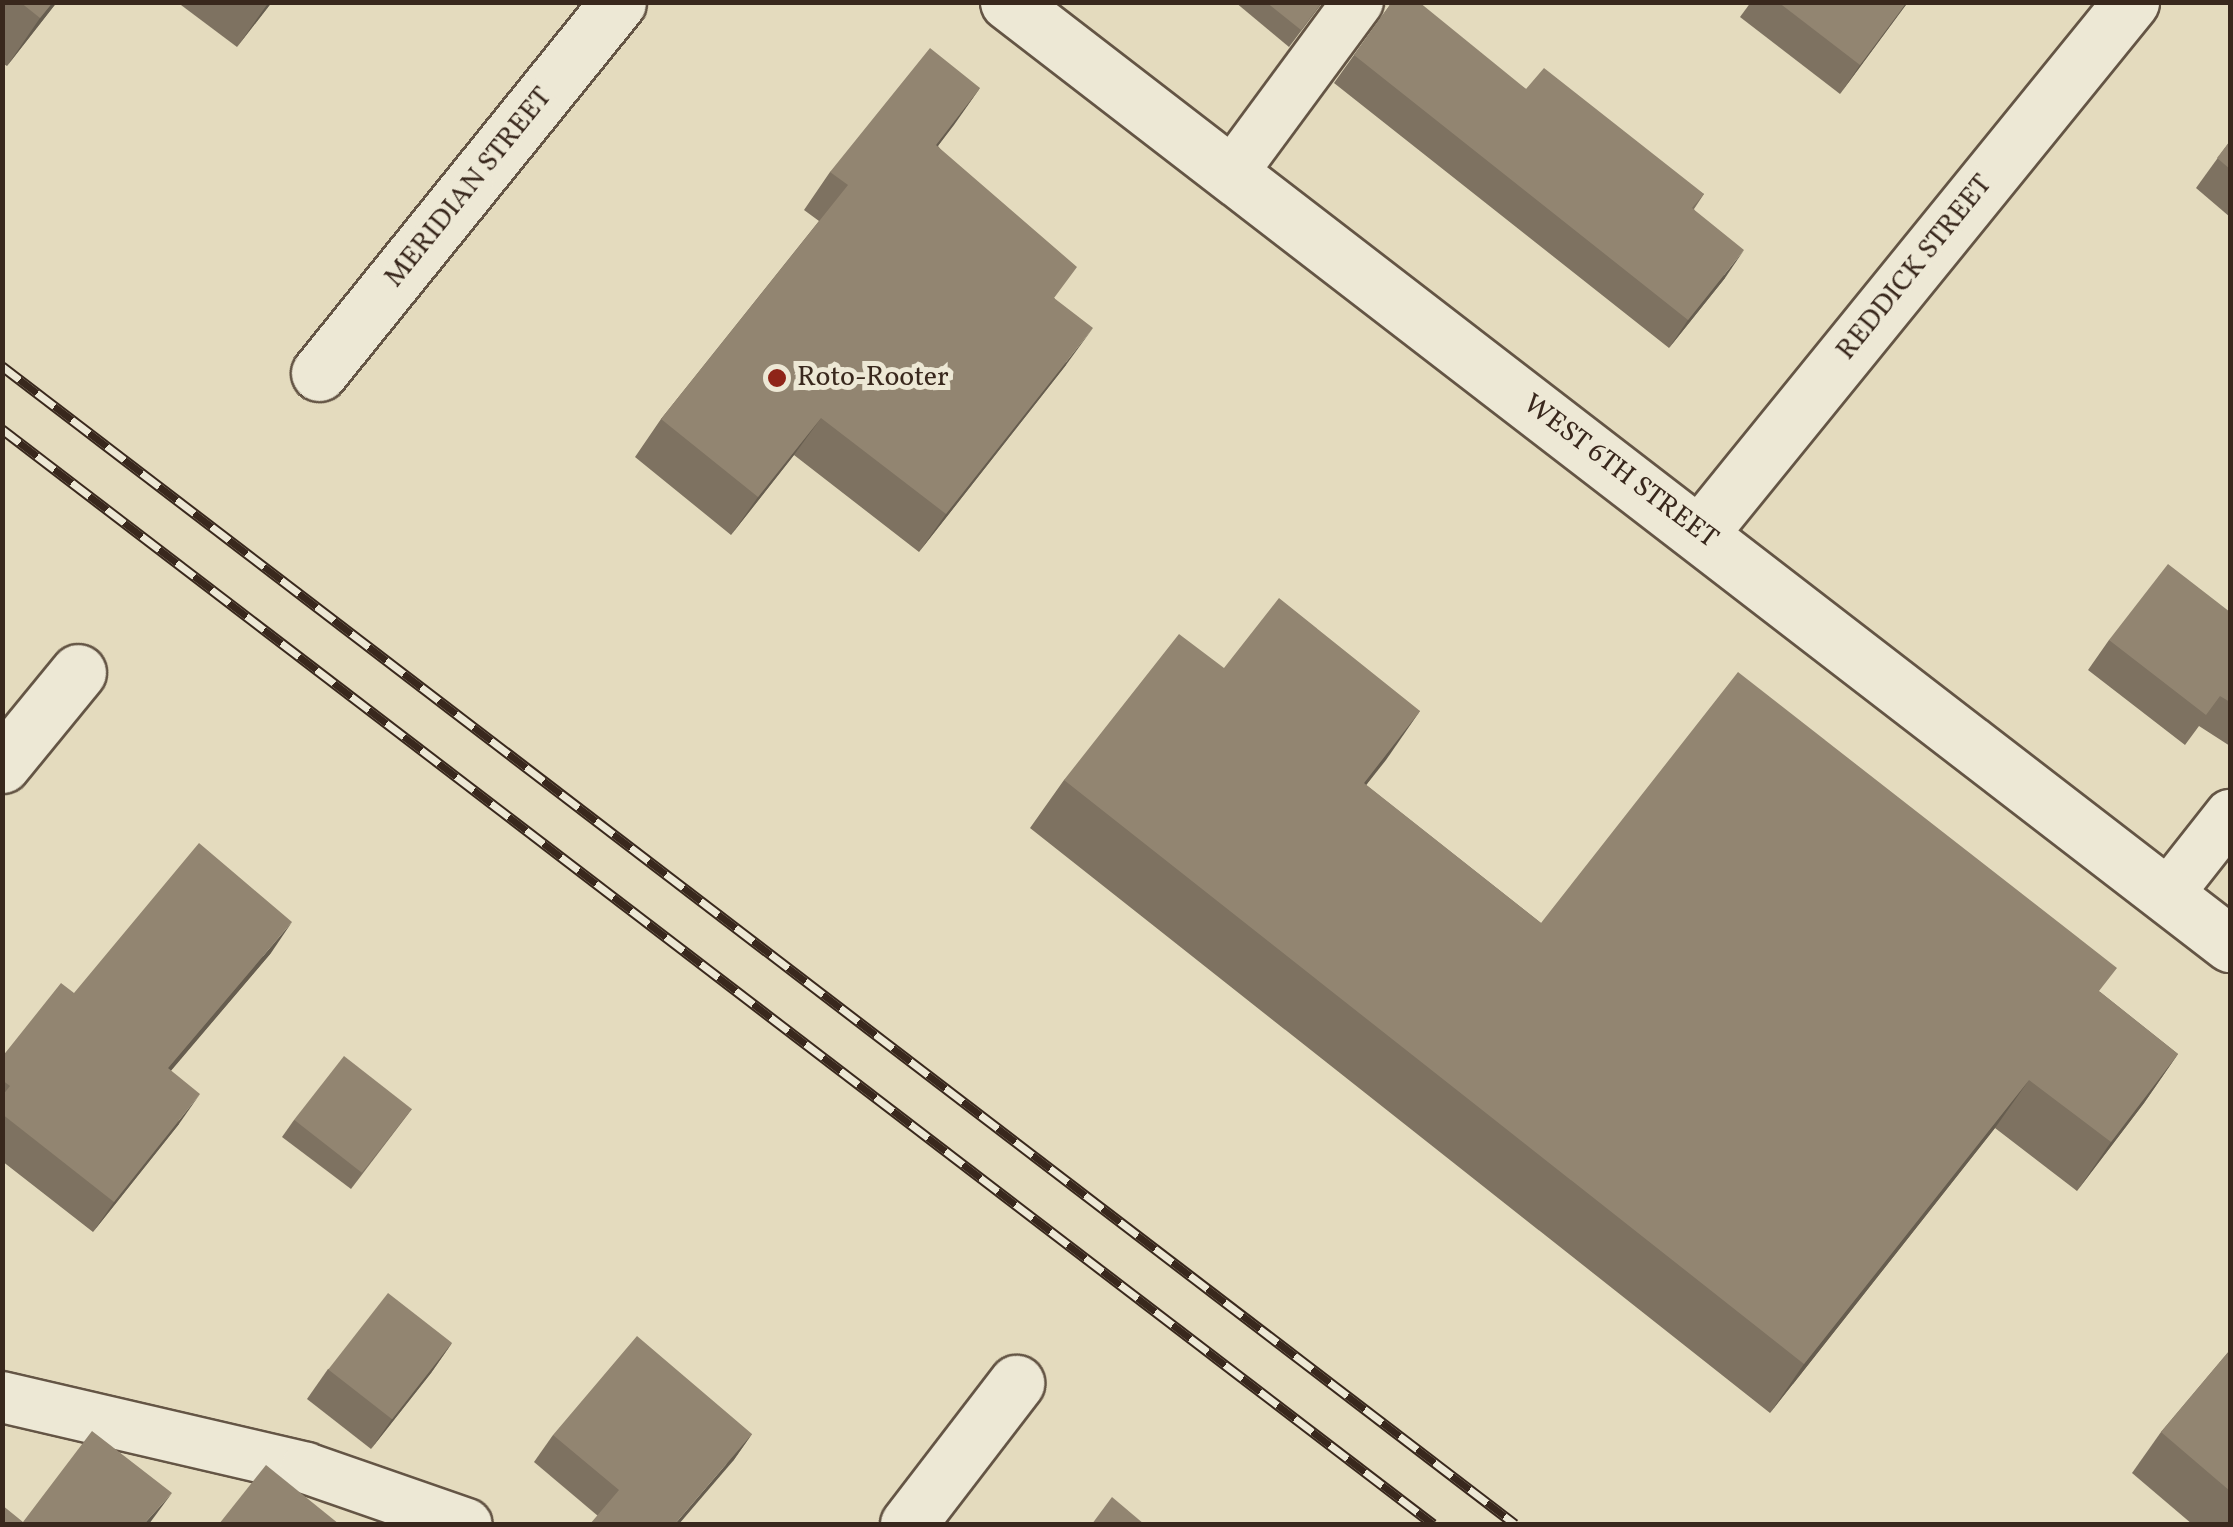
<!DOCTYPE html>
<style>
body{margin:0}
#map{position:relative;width:2233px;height:1527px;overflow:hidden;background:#e4dbbe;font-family:Vollkorn,serif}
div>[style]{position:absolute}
.roads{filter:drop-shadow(2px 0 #645545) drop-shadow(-2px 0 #645545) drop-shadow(0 2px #645545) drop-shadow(0 -2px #645545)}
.lane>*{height:50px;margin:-25px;padding:0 25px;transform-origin:25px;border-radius:25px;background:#ede8d5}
.street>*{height:55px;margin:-27.5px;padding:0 27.5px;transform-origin:27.5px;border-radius:27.5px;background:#ede8d5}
.rail>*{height:11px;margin-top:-5.5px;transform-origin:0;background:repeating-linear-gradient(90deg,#ede8d5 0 22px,#39281d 0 44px);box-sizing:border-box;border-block:2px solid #39281d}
.wall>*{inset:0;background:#7e7261}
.shaded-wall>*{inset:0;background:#665d4f}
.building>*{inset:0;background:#928571;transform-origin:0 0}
.dots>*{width:28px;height:28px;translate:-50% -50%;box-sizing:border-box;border:5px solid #ede8d5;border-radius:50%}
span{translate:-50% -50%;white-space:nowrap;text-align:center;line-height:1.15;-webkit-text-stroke:10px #ede8d5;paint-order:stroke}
.street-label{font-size:28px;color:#39281d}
.poi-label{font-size:28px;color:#39281d}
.left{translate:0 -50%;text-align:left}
.frame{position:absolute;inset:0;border:5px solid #39281d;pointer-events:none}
</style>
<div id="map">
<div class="roads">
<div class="lane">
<i style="left:1231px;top:174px;width:214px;rotate:-53.6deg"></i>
<i style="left:2167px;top:895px;width:102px;rotate:-51.8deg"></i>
<i style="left:2px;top:1397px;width:312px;rotate:13.1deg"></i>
<i style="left:306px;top:1468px;width:170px;rotate:19.2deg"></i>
</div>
<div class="street">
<i style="left:1008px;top:2px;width:1543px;rotate:37.63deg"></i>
<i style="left:319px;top:373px;width:476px;rotate:-51.1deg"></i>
<i style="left:1700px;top:533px;width:684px;rotate:-50.93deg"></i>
<i style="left:2px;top:765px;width:120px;rotate:-50.7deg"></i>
<i style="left:908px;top:1524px;width:178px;rotate:-52.5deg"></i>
</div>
</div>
<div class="rail">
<i style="left:2px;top:366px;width:1905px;rotate:37.43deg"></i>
<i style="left:2px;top:429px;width:1802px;rotate:37.42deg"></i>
</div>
<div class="wall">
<i style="clip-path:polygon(2px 2px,57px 2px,7px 66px,2px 63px)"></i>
<i style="clip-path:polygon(177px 2px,272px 2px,237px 47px)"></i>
<i style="clip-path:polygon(1235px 2px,1323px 2px,1289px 47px)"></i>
<i style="clip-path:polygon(1392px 2px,1526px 89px,1704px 194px,1694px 209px,1725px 278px,1669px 348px,1334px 83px)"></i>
<i style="clip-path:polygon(1751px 2px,1908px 2px,1840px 94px,1740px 17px)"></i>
<i style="clip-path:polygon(980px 88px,938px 146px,1055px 299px,1066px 365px,919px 552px,794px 455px,731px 535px,635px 457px,661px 419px,819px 221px,804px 210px,830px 172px)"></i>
<i style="clip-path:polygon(2230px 141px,2230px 217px,2196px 188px)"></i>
<i style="clip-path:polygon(2230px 612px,2230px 746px,2199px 726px,2185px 745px,2088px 670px,2109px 640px)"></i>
<i style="clip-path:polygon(1224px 668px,1420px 711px,1366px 785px,1541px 923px,2100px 992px,2178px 1054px,2144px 1103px,2077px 1191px,1995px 1128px,1770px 1413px,1030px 828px,1064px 780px)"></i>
<i style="clip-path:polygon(271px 953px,171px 1070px,179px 1124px,93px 1232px,2px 1161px,2px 1057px)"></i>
<i style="clip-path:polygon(412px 1109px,351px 1189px,282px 1137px,294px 1120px)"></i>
<i style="clip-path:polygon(452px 1343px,431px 1373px,371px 1449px,307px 1399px,328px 1369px)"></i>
<i style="clip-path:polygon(2230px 1350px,2230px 1520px,2226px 1524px,2192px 1524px,2132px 1473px,2161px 1432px)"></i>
<i style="clip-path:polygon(752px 1434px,733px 1461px,598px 1516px,534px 1462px,553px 1435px)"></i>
</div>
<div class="shaded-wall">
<i style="clip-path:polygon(53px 2px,57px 2px,7px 66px,40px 18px)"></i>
<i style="clip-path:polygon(269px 2px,272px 2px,237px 47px)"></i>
<i style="clip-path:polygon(1907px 2px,1908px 2px,1840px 94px,1860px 65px)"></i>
<i style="clip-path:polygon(980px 88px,954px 125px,910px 182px,936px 145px)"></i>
<i style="clip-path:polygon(1744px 250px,1725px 278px,1669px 348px,1688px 320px)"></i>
<i style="clip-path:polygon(1093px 328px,1066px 365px,919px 552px,946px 514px)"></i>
<i style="clip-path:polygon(821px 418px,794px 455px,731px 535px,758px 497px)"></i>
<i style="clip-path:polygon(1420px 711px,1386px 760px,1329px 832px,1364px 783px)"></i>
<i style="clip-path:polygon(292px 922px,271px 953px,147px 1099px,168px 1068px)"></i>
<i style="clip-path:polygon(2178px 1054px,2144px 1103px,2077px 1191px,2111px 1142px)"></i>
<i style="clip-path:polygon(2029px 1080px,1995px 1128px,1770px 1413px,1804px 1364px)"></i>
<i style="clip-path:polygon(200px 1094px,179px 1124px,93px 1232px,114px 1202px)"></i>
<i style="clip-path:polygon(452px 1343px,431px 1373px,371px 1449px,392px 1419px)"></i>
<i style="clip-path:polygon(752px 1434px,733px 1461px,679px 1524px,675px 1524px)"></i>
<i style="clip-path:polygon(172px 1493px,149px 1524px,144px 1524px)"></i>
</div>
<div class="building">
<i style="clip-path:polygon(20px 2px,53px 2px,40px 18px)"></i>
<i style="clip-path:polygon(1266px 2px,1322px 2px,1301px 30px)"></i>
<i style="clip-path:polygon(1392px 2px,1419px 2px,1526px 89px,1544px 68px,1704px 194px,1692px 208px,1744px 250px,1688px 320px,1354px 55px)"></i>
<i style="clip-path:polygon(1778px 2px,1907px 2px,1860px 65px)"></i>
<i style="clip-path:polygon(930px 48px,980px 88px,936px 145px,1077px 267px,1054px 298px,1093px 328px,946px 514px,821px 418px,758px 497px,661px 419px,848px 185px,830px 172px)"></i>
<i style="clip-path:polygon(2230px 141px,2230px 169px,2217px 158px)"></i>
<i style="clip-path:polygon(2168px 564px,2230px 612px,2230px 702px,2220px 696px,2206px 715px,2109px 640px)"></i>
<i style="clip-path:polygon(1279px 598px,1420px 711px,1364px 783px,1541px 923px,1738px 672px,2117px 968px,2099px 991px,2178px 1054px,2111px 1142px,2029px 1080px,1804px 1364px,1064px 780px,1179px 634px,1224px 668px)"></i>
<i style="clip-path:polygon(199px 843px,292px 922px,168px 1068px,200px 1094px,114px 1202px,2px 1114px,2px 1096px,10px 1086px,2px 1080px,2px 1057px,61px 983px,74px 993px)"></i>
<i style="left:344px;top:1056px;width:86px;height:81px;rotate:38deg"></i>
<i style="left:388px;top:1293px;width:81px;height:97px;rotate:38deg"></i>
<i style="clip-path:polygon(637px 1336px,752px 1434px,675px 1524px,590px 1524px,619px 1490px,553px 1435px)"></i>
<i style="clip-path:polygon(2230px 1350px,2230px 1491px,2161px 1432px)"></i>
<i style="clip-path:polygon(92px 1431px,172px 1493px,144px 1524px,2px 1524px,2px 1505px,23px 1522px)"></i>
<i style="clip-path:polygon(266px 1465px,339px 1524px,219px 1524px)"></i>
<i style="clip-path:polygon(1112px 1497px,1144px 1524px,1092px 1524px)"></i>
</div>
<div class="dots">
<i style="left:777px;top:378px;background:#8f2418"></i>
</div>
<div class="street-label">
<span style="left:469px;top:188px;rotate:-51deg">MERIDIAN STREET</span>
<span style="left:1915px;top:268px;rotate:-51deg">REDDICK STREET</span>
<span style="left:1620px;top:472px;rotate:37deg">WEST 6TH STREET</span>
</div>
<div class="poi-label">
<span class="left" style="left:797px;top:378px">Roto-Rooter</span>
</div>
<div class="frame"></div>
</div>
